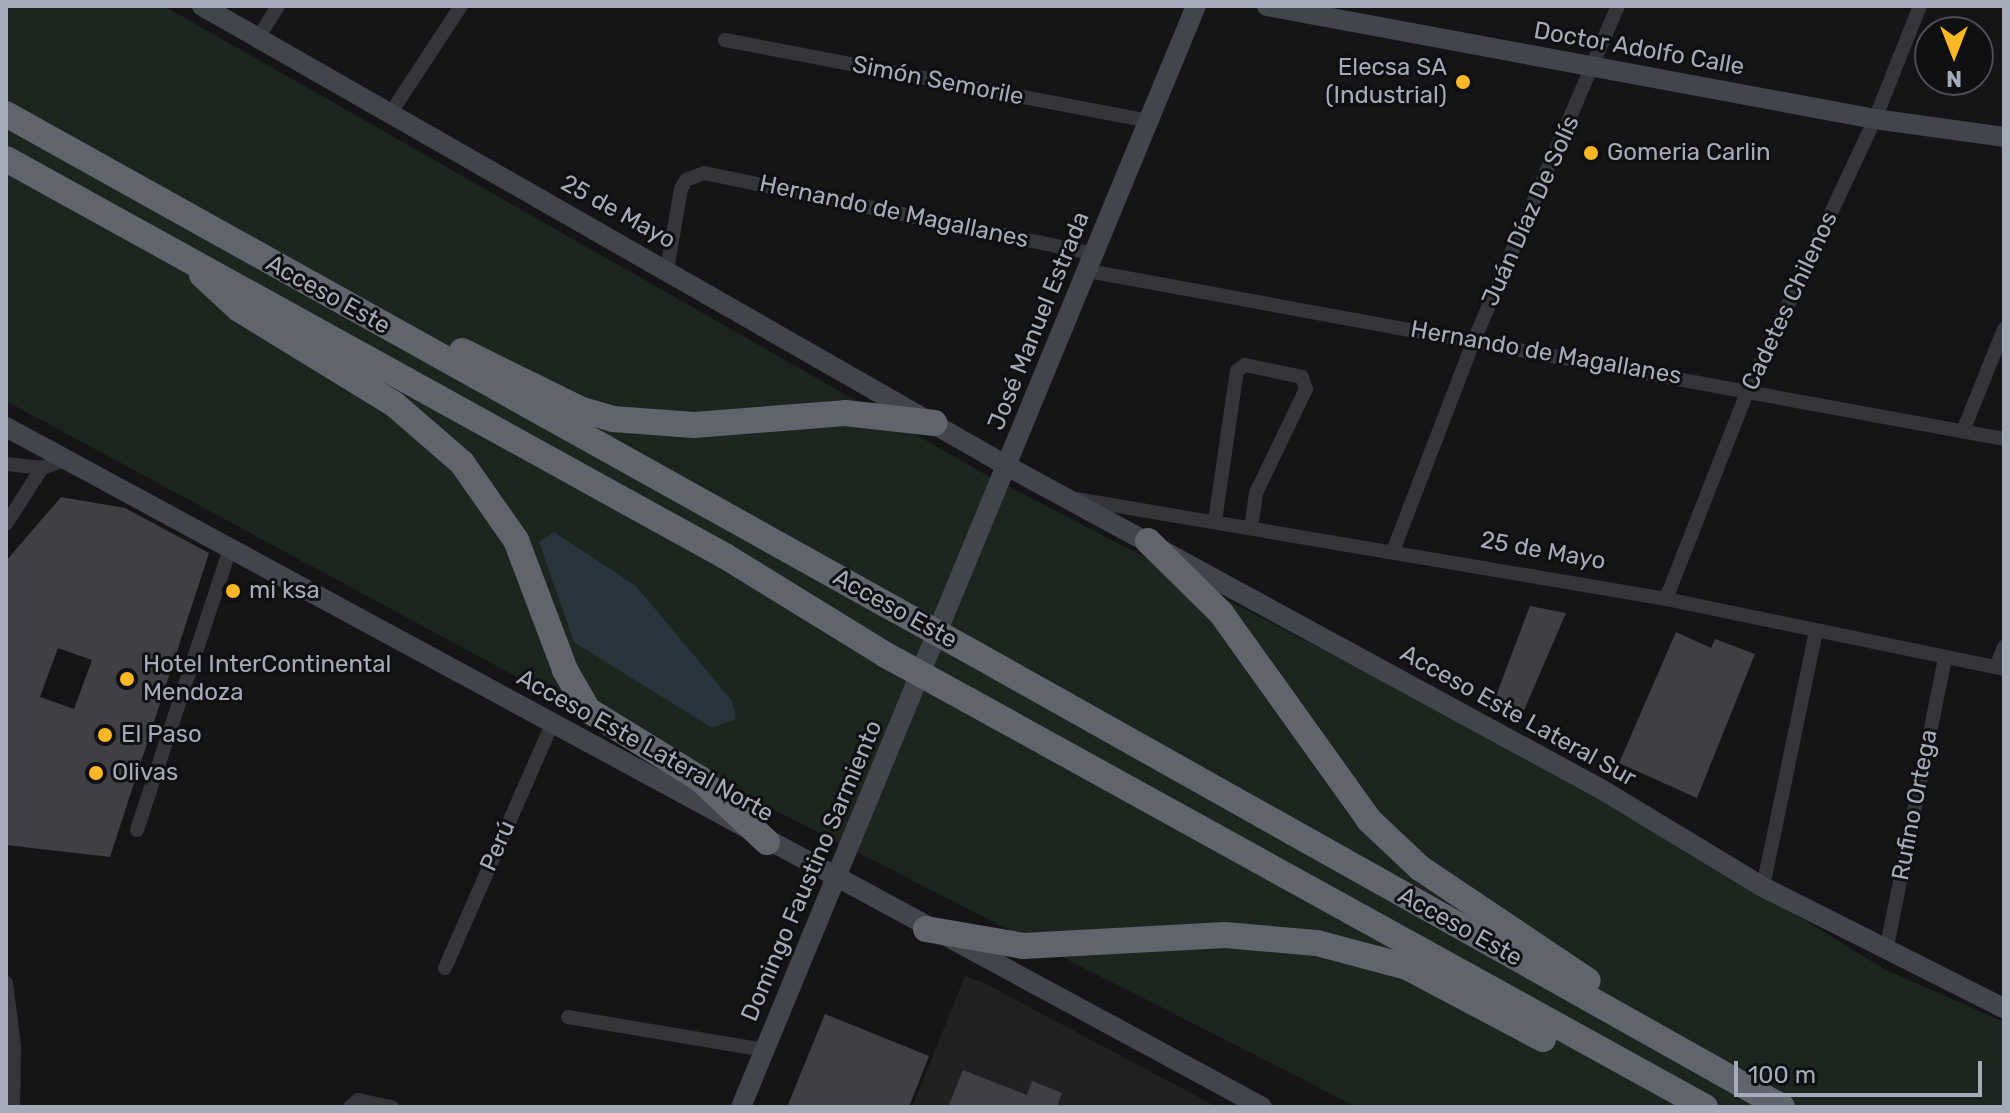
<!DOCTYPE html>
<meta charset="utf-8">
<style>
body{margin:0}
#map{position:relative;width:2010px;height:1113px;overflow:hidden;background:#151517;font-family:Rubik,sans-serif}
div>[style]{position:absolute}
.built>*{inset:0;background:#212124}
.green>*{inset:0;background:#1c251e}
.water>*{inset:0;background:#2a343c}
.building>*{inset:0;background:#3e4044}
.street>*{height:14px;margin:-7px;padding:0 7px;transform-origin:7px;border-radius:7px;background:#35363c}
.secondary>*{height:20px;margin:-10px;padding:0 10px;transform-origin:10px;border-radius:10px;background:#43454c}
.highway>*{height:26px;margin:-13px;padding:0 13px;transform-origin:13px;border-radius:13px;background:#61646d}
.highway-bridge>*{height:26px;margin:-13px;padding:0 13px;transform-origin:13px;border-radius:13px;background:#61646d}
.dots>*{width:22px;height:22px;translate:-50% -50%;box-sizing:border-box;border:4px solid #101012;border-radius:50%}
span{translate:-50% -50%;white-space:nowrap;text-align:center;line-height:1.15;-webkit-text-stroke:6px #101012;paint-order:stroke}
.street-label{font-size:24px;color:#a5abb8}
.poi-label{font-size:24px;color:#a5abb8}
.right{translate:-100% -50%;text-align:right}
.left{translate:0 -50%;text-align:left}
.frame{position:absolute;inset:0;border:8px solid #a5abb8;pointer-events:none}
.north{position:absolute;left:1914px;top:16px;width:80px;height:80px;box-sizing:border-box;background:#101012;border:2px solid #4c4e54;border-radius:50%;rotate:180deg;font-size:22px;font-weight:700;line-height:32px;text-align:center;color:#a5abb8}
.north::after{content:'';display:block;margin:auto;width:28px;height:36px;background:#ffb825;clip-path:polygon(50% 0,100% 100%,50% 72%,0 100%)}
.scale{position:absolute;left:1734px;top:1061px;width:248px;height:36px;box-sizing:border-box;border:4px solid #a5abb8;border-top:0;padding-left:10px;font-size:24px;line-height:28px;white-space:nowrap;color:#a5abb8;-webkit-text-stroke:6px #101012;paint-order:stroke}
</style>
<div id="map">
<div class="built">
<i style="clip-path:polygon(965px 976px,986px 984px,1217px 1107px,912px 1107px)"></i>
</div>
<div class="green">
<i style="clip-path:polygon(6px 6px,164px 6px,983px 473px,1600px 794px,1884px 969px,2004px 1022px,2004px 1107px,1357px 1107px,582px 712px,6px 401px)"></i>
</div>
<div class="water">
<i style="clip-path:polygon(554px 532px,636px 586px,732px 701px,736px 719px,712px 728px,574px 642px,539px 542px)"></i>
</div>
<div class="building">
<i style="clip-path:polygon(evenodd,61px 497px,125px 508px,209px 553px,110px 857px,6px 845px,6px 561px,61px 497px,58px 648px,92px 660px,74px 709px,40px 697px,58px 648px)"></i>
<i style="clip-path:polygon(1530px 606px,1566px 613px,1522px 715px,1494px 701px)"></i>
<i style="clip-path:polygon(1676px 632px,1711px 648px,1715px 639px,1755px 654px,1697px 798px,1619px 763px)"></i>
<i style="clip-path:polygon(825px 1014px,929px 1056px,909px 1107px,787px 1107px)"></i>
<i style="clip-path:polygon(963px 1070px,1027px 1095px,1032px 1081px,1062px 1093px,1057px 1107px,948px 1107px)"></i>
</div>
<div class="street">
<i style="left:258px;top:38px;width:38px;rotate:-58deg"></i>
<i style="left:725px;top:40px;width:434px;rotate:10.8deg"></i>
<i style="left:390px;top:114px;width:129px;rotate:-56.7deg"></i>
<i style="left:667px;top:270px;width:82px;rotate:-80.2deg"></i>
<i style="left:681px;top:189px;width:10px;rotate:-61deg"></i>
<i style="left:686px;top:180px;width:19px;rotate:-21deg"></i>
<i style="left:704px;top:173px;width:398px;rotate:11.7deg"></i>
<i style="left:1088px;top:271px;width:931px;rotate:10.39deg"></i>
<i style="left:1963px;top:431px;width:110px;rotate:-68.1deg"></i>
<i style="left:6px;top:464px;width:36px;rotate:6deg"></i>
<i style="left:42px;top:468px;width:23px;rotate:-20deg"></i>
<i style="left:1076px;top:499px;width:598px;rotate:9.62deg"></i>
<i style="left:1666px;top:599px;width:345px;rotate:11.7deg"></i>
<i style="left:1215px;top:521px;width:152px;rotate:-81.7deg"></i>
<i style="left:1237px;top:371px;width:10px;rotate:-37deg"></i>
<i style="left:1245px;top:365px;width:58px;rotate:11.9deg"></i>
<i style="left:1302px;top:377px;width:13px;rotate:72deg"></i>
<i style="left:1306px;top:389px;width:115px;rotate:115.7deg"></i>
<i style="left:1256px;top:493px;width:35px;rotate:98deg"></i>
<i style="left:6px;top:524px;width:67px;rotate:-57.3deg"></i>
<i style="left:1393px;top:551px;width:226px;rotate:-69deg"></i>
<i style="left:1474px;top:340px;width:364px;rotate:-66.7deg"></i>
<i style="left:1666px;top:599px;width:225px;rotate:-68.6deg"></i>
<i style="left:1748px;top:390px;width:299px;rotate:-64.9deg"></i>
<i style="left:1875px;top:119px;width:122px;rotate:-68.3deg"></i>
<i style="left:1996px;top:667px;width:22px;rotate:-68deg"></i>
<i style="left:137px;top:830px;width:296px;rotate:-71.7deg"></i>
<i style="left:1763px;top:887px;width:261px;rotate:-78.3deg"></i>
<i style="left:1886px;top:951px;width:299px;rotate:-78.6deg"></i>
<i style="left:445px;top:968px;width:266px;rotate:-66.3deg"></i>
<i style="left:6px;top:983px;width:64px;rotate:82.8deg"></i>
<i style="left:14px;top:1046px;width:61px;rotate:90.9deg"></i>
<i style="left:568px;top:1017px;width:200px;rotate:9.5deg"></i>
<i style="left:350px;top:1107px;width:11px;rotate:-41deg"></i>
<i style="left:358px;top:1100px;width:35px;rotate:12deg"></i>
</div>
<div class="secondary">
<i style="left:202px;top:6px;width:927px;rotate:29.74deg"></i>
<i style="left:1007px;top:466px;width:676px;rotate:28.54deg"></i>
<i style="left:1601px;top:789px;width:189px;rotate:31.2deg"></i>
<i style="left:1763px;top:887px;width:270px;rotate:26.7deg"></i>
<i style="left:1267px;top:6px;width:618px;rotate:10.53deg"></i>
<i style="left:1875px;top:119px;width:130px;rotate:7.9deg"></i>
<i style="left:6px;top:427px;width:1428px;rotate:28.43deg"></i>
<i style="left:741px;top:1107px;width:1191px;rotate:-67.55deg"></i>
</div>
<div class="highway">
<i style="left:6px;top:114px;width:1019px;rotate:29.13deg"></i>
<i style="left:6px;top:159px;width:821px;rotate:28.91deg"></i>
<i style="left:725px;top:556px;width:187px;rotate:31.6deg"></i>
<i style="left:202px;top:275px;width:50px;rotate:42.6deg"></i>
<i style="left:239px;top:309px;width:182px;rotate:31.5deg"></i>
<i style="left:394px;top:404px;width:90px;rotate:40.9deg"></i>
<i style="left:462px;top:463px;width:94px;rotate:55deg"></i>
<i style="left:516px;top:540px;width:139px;rotate:69.3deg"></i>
<i style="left:565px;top:670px;width:46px;rotate:60.1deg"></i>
<i style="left:588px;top:710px;width:132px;rotate:31.6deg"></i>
<i style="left:700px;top:779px;width:92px;rotate:43.2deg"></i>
<i style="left:462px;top:351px;width:134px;rotate:26.2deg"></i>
<i style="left:582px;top:410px;width:32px;rotate:16deg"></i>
<i style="left:613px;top:419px;width:81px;rotate:4.2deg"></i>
<i style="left:694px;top:425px;width:151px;rotate:-4.5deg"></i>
<i style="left:845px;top:413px;width:90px;rotate:6.4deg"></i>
<i style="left:1148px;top:541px;width:103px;rotate:44.6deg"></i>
<i style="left:1221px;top:613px;width:254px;rotate:54.4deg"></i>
<i style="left:1369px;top:820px;width:70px;rotate:43.3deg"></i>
<i style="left:1420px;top:868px;width:202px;rotate:33.9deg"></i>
<i style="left:977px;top:655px;width:923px;rotate:29.31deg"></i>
<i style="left:968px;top:700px;width:842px;rotate:28.91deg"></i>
<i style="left:926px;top:929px;width:98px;rotate:9.9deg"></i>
<i style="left:1023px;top:946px;width:202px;rotate:-3.1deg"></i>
<i style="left:1225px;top:935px;width:92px;rotate:5deg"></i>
<i style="left:1317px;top:943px;width:93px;rotate:14.9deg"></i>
<i style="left:1407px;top:967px;width:154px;rotate:27.9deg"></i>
</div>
<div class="highway-bridge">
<i style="left:896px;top:610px;width:93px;rotate:29.1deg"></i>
<i style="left:884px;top:654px;width:96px;rotate:28.7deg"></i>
</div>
<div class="dots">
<i style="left:1463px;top:82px;background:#ffb825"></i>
<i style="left:1591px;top:153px;background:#ffb825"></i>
<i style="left:233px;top:591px;background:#ffb825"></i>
<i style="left:127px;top:679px;background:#ffb825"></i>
<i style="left:105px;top:735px;background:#ffb825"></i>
<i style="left:96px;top:773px;background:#ffb825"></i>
</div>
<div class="street-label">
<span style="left:1639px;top:49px;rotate:10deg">Doctor Adolfo Calle</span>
<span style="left:938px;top:81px;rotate:11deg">Simón Semorile</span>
<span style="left:1531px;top:211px;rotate:-66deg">Juán Díaz De Solís</span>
<span style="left:618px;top:212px;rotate:29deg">25 de Mayo</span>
<span style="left:894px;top:212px;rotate:12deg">Hernando de Magallanes</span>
<span style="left:328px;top:295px;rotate:29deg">Acceso Este</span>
<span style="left:1790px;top:301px;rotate:-65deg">Cadetes Chilenos</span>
<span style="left:1039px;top:321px;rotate:-68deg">José Manuel Estrada</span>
<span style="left:1546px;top:353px;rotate:10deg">Hernando de Magallanes</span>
<span style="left:1543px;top:551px;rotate:10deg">25 de Mayo</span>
<span style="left:895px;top:609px;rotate:29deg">Acceso Este</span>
<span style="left:1518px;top:716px;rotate:29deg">Acceso Este Lateral Sur</span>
<span style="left:645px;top:746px;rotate:29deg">Acceso Este Lateral Norte</span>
<span style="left:1915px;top:805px;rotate:-79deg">Rufino Ortega</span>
<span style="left:498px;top:846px;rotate:-66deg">Perú</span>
<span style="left:812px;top:871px;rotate:-67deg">Domingo Faustino Sarmiento</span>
<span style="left:1460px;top:927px;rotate:29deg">Acceso Este</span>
</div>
<div class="poi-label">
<span class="right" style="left:1447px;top:82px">Elecsa SA<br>(Industrial)</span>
<span class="left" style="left:1607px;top:153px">Gomeria Carlin</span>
<span class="left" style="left:249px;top:591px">mi ksa</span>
<span class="left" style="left:143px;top:679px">Hotel InterContinental<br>Mendoza</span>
<span class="left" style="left:121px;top:735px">El Paso</span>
<span class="left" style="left:112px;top:773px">Olivas</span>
</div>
<div class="frame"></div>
<div class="north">N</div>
<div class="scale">100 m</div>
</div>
